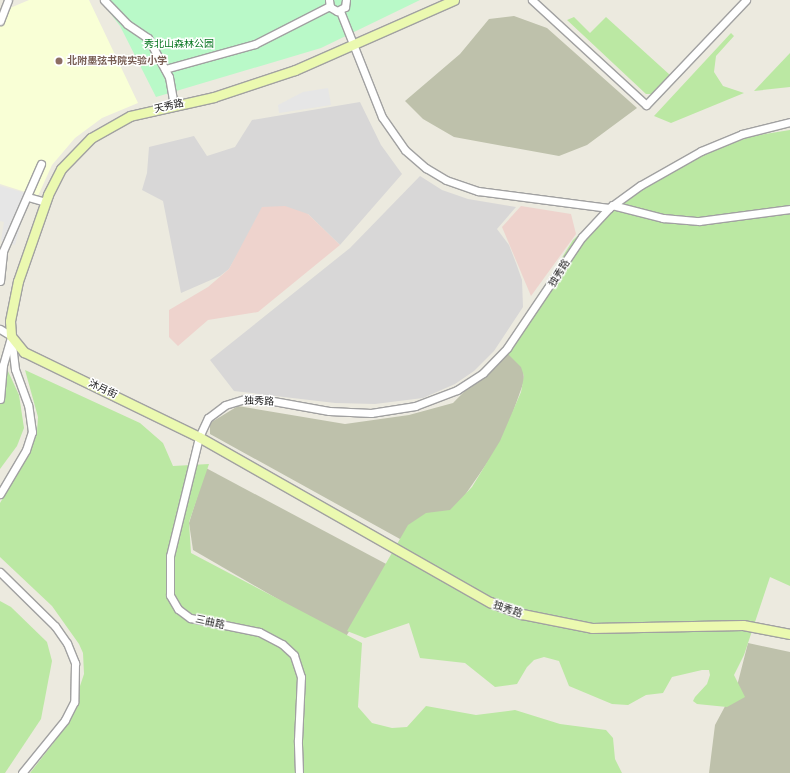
<!DOCTYPE html>
<meta charset="utf-8">
<style>
body{margin:0}
#map{position:relative;width:790px;height:773px;overflow:hidden;background:#eceadf;font-family:"Roboto Condensed","Noto Sans SC",sans-serif}
div>[style]{position:absolute}
.residential>*{inset:0;background:#d8d7d7}
.commercial>*{inset:0;background:#eed3cd}
.education>*{inset:0;background:#f9ffd6}
.construction>*{inset:0;background:#bec1ab}
.grass>*{inset:0;background:#bbe8a3}
.park>*{inset:0;background:#b9f9c8}
.parking>*{inset:0;background:#e6e6e6}
.roads{filter:drop-shadow(1px 0 #a1a1a1) drop-shadow(-1px 0 #a1a1a1) drop-shadow(0 1px #a1a1a1) drop-shadow(0 -1px #a1a1a1)}
.minor>*{height:7px;margin:-3.5px;padding:0 3.5px;transform-origin:3.5px;border-radius:3.5px;background:#fff}
.secondary>*{height:9px;margin:-4.5px;padding:0 4.5px;transform-origin:4.5px;border-radius:4.5px;background:#ebf9b0}
.dots>*{width:11px;height:11px;translate:-50% -50%;box-sizing:border-box;border:2px solid #fff;border-radius:50%}
span{translate:-50% -50%;white-space:nowrap;text-align:center;line-height:1.15;-webkit-text-stroke:3px #fff;paint-order:stroke}
.park-label{font-size:10px;color:#0a7722}
.education-label{font-size:10px;color:#785e54;font-weight:700}
.left{translate:0 -50%;text-align:left}
.street-label{font-size:10px;color:#1a1a1a}
</style>
<div id="map">
<div class="residential">
<i style="clip-path:polygon(360px 102px,381px 145px,402px 174px,340px 245px,308px 214px,244px 243px,229px 269px,220px 276px,181px 293px,163px 201px,142px 190px,147px 173px,149px 147px,194px 136px,207px 156px,235px 147px,252px 120px)"></i>
<i style="clip-path:polygon(420px 176px,442px 190px,468px 199px,516px 207px,497px 229px,509px 245px,516px 263px,522px 280px,523px 307px,494px 351px,474px 371px,455px 384px,423px 398px,375px 404px,335px 403px,234px 391px,210px 360px,350px 248px)"></i>
</div>
<div class="commercial">
<i style="clip-path:polygon(285px 206px,308px 214px,340px 245px,258px 312px,208px 320px,178px 346px,169px 337px,169px 310px,208px 287px,229px 269px,262px 207px)"></i>
<i style="clip-path:polygon(521px 206px,571px 214px,576px 234px,531px 296px,502px 227px)"></i>
</div>
<div class="education">
<i style="clip-path:polygon(29px 0,89px 0,138px 103px,102px 118px,75px 138px,52px 165px,38px 196px,0 184px,0 19px,3px 11px)"></i>
</div>
<div class="construction">
<i style="clip-path:polygon(514px 16px,547px 28px,637px 108px,587px 145px,559px 156px,454px 137px,423px 119px,405px 101px,460px 54px,489px 19px)"></i>
<i style="clip-path:polygon(506px 349px,523px 363px,524px 381px,503px 440px,447px 521px,400px 539px,210px 434px,210px 423px,238px 406px,345px 424px,409px 415px,453px 403px)"></i>
<i style="clip-path:polygon(206px 468px,390px 566px,345px 638px,193px 550px,189px 523px)"></i>
<i style="clip-path:polygon(748px 643px,790px 652px,790px 773px,709px 773px,715px 725px,738px 682px)"></i>
</div>
<div class="grass">
<i style="clip-path:polygon(574px 17px,590px 33px,606px 17px,670px 75px,652px 94px,646px 94px,567px 20px)"></i>
<i style="clip-path:polygon(731px 33px,734px 36px,716px 56px,714px 72px,723px 86px,744px 93px,671px 123px,654px 116px)"></i>
<i style="clip-path:polygon(790px 53px,790px 87px,754px 91px)"></i>
<i style="clip-path:polygon(790px 130px,790px 586px,770px 577px,744px 655px,734px 675px,745px 697px,727px 707px,697px 704px,693px 701px,695px 697px,707px 684px,710px 675px,709px 670px,702px 670px,672px 677px,663px 693px,646px 695px,628px 705px,612px 704px,569px 686px,559px 661px,544px 657px,534px 660px,527px 667px,517px 684px,495px 687px,465px 663px,420px 658px,409px 623px,365px 638px,347px 631px,408px 525px,426px 513px,450px 510px,472px 487px,500px 441px,521px 392px,524px 376px,521px 367px,504px 350px,573px 240px,614px 202px,660px 177px,716px 149px,753px 136px)"></i>
<i style="clip-path:polygon(7px 369px,19px 395px,24px 428px,17px 446px,0 469px,0 370px)"></i>
<i style="clip-path:polygon(25px 370px,140px 423px,163px 443px,173px 466px,209px 464px,189px 522px,191px 553px,362px 643px,358px 707px,372px 723px,392px 728px,407px 727px,426px 706px,476px 715px,515px 710px,560px 724px,606px 730px,613px 738px,615px 759px,622px 773px,30px 773px,55px 741px,73px 707px,84px 674px,83px 653px,79px 644px,52px 606px,0 557px,0 503px,28px 456px,37px 432px,38px 417px)"></i>
<i style="clip-path:polygon(0 601px,11px 607px,47px 642px,52px 661px,41px 719px,5px 773px,0 773px)"></i>
</div>
<div class="park">
<i style="clip-path:polygon(100px 0,420px 0,321px 48px,156px 97px,120px 26px)"></i>
</div>
<div class="parking">
<i style="clip-path:polygon(328px 88px,331px 105px,279px 113px,278px 105px,303px 92px)"></i>
<i style="clip-path:polygon(0 186px,29px 194px,15px 245px,1px 241px,4px 222px,0 221px)"></i>
</div>
<div class="roads">
<div class="minor">
<i style="left:104px;top:0;width:33px;rotate:46deg"></i>
<i style="left:127px;top:24px;width:25px;rotate:34deg"></i>
<i style="left:148px;top:38px;width:44px;rotate:61.7deg"></i>
<i style="left:169px;top:77px;width:28px;rotate:80deg"></i>
<i style="left:329px;top:0;width:7px;rotate:82deg"></i>
<i style="left:330px;top:7px;width:8px;rotate:30deg"></i>
<i style="left:337px;top:11px;width:9px;rotate:-27deg"></i>
<i style="left:345px;top:7px;width:7px;rotate:-82deg"></i>
<i style="left:532px;top:0;width:155px;rotate:42.6deg"></i>
<i style="left:646px;top:105px;width:145px;rotate:-46.4deg"></i>
<i style="left:340px;top:11px;width:114px;rotate:68.4deg"></i>
<i style="left:382px;top:117px;width:40px;rotate:55.1deg"></i>
<i style="left:405px;top:150px;width:28px;rotate:41deg"></i>
<i style="left:426px;top:168px;width:23px;rotate:31deg"></i>
<i style="left:446px;top:180px;width:34px;rotate:19deg"></i>
<i style="left:478px;top:191px;width:132px;rotate:7.4deg"></i>
<i style="left:0;top:21px;width:22px;rotate:-69deg"></i>
<i style="left:165px;top:69px;width:93px;rotate:-15.5deg"></i>
<i style="left:255px;top:44px;width:84px;rotate:-26.9deg"></i>
<i style="left:28px;top:197px;width:18px;rotate:16deg"></i>
<i style="left:612px;top:205px;width:53px;rotate:14.3deg"></i>
<i style="left:663px;top:218px;width:36px;rotate:5deg"></i>
<i style="left:699px;top:221px;width:92px;rotate:-7.5deg"></i>
<i style="left:0;top:281px;width:30px;rotate:-84deg"></i>
<i style="left:3px;top:251px;width:95px;rotate:-66.4deg"></i>
<i style="left:0;top:329px;width:13px;rotate:32deg"></i>
<i style="left:0;top:399px;width:34px;rotate:-85deg"></i>
<i style="left:3px;top:365px;width:26px;rotate:-74deg"></i>
<i style="left:0;top:494px;width:51px;rotate:-59.4deg"></i>
<i style="left:26px;top:450px;width:19px;rotate:-72deg"></i>
<i style="left:32px;top:432px;width:27px;rotate:-98deg"></i>
<i style="left:28px;top:405px;width:38px;rotate:-110deg"></i>
<i style="left:15px;top:369px;width:33px;rotate:-97deg"></i>
<i style="left:0;top:572px;width:77px;rotate:44.5deg"></i>
<i style="left:55px;top:626px;width:21px;rotate:55deg"></i>
<i style="left:67px;top:643px;width:22px;rotate:68deg"></i>
<i style="left:75px;top:663px;width:39px;rotate:91deg"></i>
<i style="left:74px;top:702px;width:20px;rotate:117deg"></i>
<i style="left:65px;top:720px;width:68px;rotate:129.1deg"></i>
<i style="left:299px;top:773px;width:33px;rotate:-92deg"></i>
<i style="left:298px;top:740px;width:63px;rotate:-87.3deg"></i>
<i style="left:301px;top:677px;width:23px;rotate:-108deg"></i>
<i style="left:294px;top:655px;width:16px;rotate:-137deg"></i>
<i style="left:282px;top:644px;width:26px;rotate:-152deg"></i>
<i style="left:259px;top:632px;width:70px;rotate:-168.5deg"></i>
<i style="left:190px;top:618px;width:15px;rotate:-143deg"></i>
<i style="left:178px;top:609px;width:16px;rotate:-120deg"></i>
<i style="left:170px;top:595px;width:39px;rotate:-90deg"></i>
<i style="left:170px;top:556px;width:122px;rotate:-76.3deg"></i>
<i style="left:199px;top:437px;width:21px;rotate:-65deg"></i>
<i style="left:208px;top:418px;width:21px;rotate:-37deg"></i>
<i style="left:225px;top:405px;width:21px;rotate:-17deg"></i>
<i style="left:245px;top:399px;width:17px"></i>
<i style="left:262px;top:399px;width:68px;rotate:10.2deg"></i>
<i style="left:329px;top:411px;width:42px;rotate:2.7deg"></i>
<i style="left:371px;top:413px;width:45px;rotate:-9deg"></i>
<i style="left:415px;top:406px;width:45px;rotate:-20.9deg"></i>
<i style="left:457px;top:390px;width:31px;rotate:-33deg"></i>
<i style="left:483px;top:373px;width:35px;rotate:-46deg"></i>
<i style="left:507px;top:348px;width:134px;rotate:-56deg"></i>
<i style="left:582px;top:237px;width:40px;rotate:-47deg"></i>
<i style="left:609px;top:208px;width:39px;rotate:-36deg"></i>
<i style="left:641px;top:185px;width:69px;rotate:-29.5deg"></i>
<i style="left:701px;top:151px;width:44px;rotate:-22.5deg"></i>
<i style="left:742px;top:134px;width:49px;rotate:-14deg"></i>
</div>
<div class="secondary">
<i style="left:454px;top:0;width:174px;rotate:156.2deg"></i>
<i style="left:295px;top:70px;width:85px;rotate:161.6deg"></i>
<i style="left:214px;top:97px;width:86px;rotate:167.3deg"></i>
<i style="left:130px;top:116px;width:45px;rotate:150.6deg"></i>
<i style="left:91px;top:138px;width:43px;rotate:134.1deg"></i>
<i style="left:61px;top:169px;width:29px;rotate:117deg"></i>
<i style="left:48px;top:195px;width:91px;rotate:109.2deg"></i>
<i style="left:18px;top:281px;width:41px;rotate:101.3deg"></i>
<i style="left:10px;top:321px;width:15px;rotate:86deg"></i>
<i style="left:11px;top:336px;width:21px;rotate:51deg"></i>
<i style="left:24px;top:352px;width:195px;rotate:25.9deg"></i>
<i style="left:199px;top:437px;width:335px;rotate:29.6deg"></i>
<i style="left:490px;top:602px;width:34px;rotate:21deg"></i>
<i style="left:522px;top:614px;width:71px;rotate:11.3deg"></i>
<i style="left:592px;top:628px;width:151px;rotate:-1.1deg"></i>
<i style="left:743px;top:625px;width:48px;rotate:10.8deg"></i>
</div>
</div>
<div class="dots">
<i style="left:59px;top:61px;background:#8d6e63"></i>
</div>
<div class="park-label">
<span style="left:179px;top:44px">秀北山森林公园</span>
</div>
<div class="education-label">
<span class="left" style="left:67px;top:61px">北附墨弦书院实验小学</span>
</div>
<div class="street-label">
<span style="left:169px;top:106px;rotate:-13deg">天秀路</span>
<span style="left:559px;top:273px;rotate:-58deg">独秀路</span>
<span style="left:103px;top:389px;rotate:25deg">沐月街</span>
<span style="left:259px;top:401px;rotate:2deg">独秀路</span>
<span style="left:508px;top:609px;rotate:19deg">独秀路</span>
<span style="left:210px;top:622px;rotate:12deg">三曲路</span>
</div>
</div>
